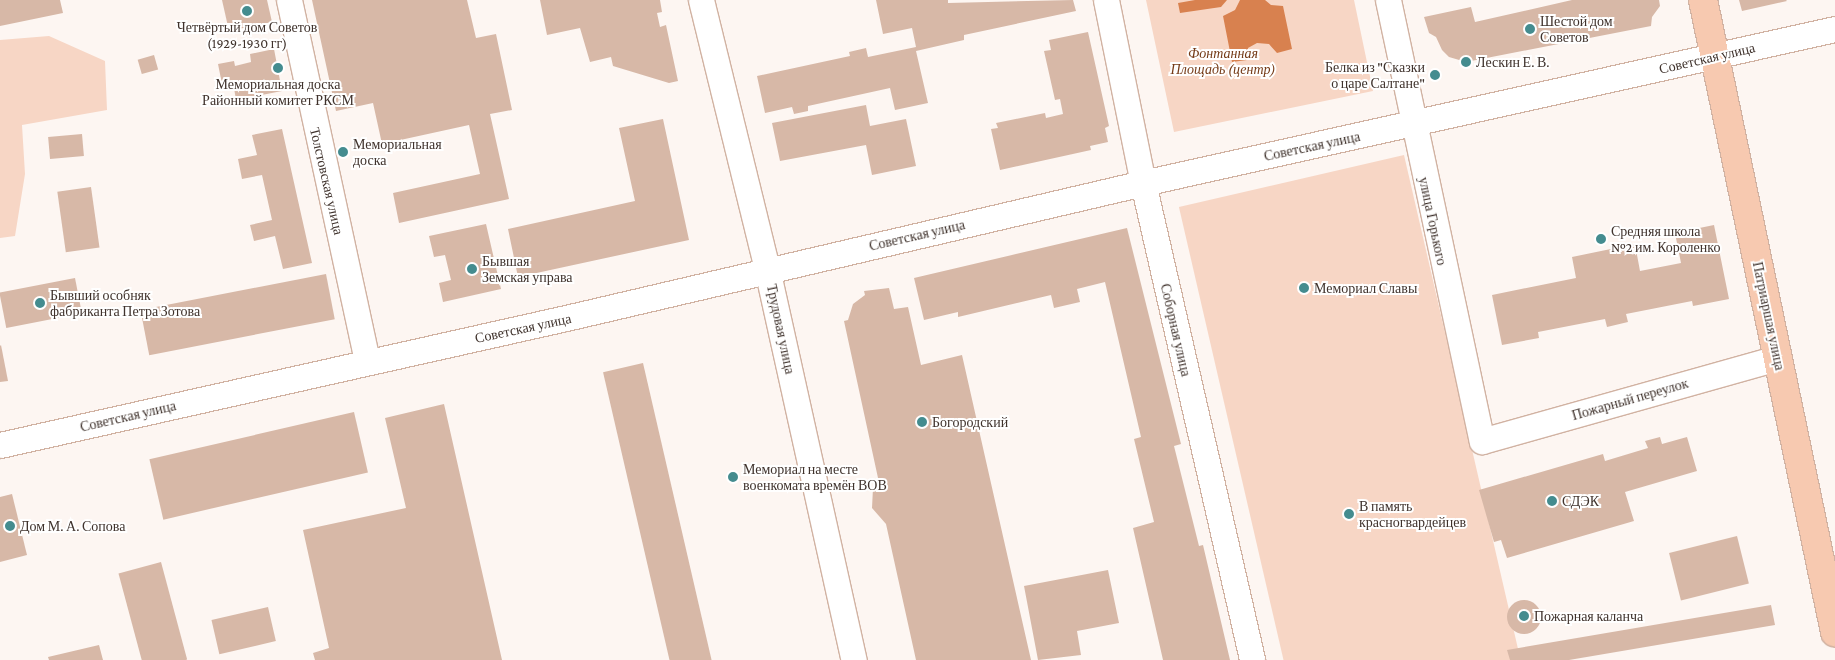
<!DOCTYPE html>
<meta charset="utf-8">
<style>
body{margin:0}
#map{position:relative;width:1835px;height:660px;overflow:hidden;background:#fdf6f2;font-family:"Crimson Pro",serif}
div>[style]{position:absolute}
.green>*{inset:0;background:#f7d6c5;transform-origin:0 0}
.water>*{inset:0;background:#d8814f}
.building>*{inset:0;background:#d7b8a7;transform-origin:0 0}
.round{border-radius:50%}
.roads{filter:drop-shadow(1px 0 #d1b2a2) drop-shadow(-1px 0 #d1b2a2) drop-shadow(0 1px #d1b2a2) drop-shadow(0 -1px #d1b2a2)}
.minor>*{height:25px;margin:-12.5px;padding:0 12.5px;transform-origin:12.5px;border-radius:12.5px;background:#fff}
.major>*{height:28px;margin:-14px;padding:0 14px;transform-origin:14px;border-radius:14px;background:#f7c9b0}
.dots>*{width:14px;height:14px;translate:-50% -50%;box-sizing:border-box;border:2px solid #fff;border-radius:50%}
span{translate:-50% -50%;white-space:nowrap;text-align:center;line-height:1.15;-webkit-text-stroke:4px #fff;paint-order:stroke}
.poi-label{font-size:14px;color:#3f322c}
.left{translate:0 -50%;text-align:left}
.right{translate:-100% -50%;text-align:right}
.park-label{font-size:14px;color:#753b17;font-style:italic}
.street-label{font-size:14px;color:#3f322c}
</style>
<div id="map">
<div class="green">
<i style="clip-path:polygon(1146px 0,1354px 0,1373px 91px,1174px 132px)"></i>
<i style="clip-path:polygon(49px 36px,105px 61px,107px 110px,22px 125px,25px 174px,15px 236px,0 238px,0 40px)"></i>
<i style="left:1404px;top:155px;width:519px;height:231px;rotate:77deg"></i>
</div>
<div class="water">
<i style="clip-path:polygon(1195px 0,1227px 0,1221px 7px,1180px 13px,1178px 3px)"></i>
<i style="clip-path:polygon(1240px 0,1265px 0,1271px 5px,1283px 6px,1292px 49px,1277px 53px,1269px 44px,1257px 43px,1248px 48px,1247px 60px,1232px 62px,1223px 16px,1235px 10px)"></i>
</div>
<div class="building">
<i style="clip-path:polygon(0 0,60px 0,63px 13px,0 26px)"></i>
<i style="clip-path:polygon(222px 0,267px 0,272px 22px,229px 31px)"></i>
<i style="clip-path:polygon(312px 0,467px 0,476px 38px,496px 34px,512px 110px,490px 114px,509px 199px,399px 223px,393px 193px,480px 174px,469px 125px,382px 144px,373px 103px,336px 111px)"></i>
<i style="clip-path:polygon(540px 0,660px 0,662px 12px,657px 13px,660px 27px,666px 25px,678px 81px,669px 83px,613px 66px,611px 57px,590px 62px,580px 28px,547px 35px)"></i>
<i style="clip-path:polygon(876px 0,948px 0,948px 3px,1073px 0,1076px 11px,964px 35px,964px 40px,916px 51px,928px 103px,895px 110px,890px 88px,808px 106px,808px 111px,794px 114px,792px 107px,765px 113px,757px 76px,850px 56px,849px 52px,866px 48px,868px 57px,916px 47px,912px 28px,883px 34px)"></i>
<i style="clip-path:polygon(1572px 0,1659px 0,1660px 6px,1652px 17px,1651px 26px,1466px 62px,1449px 57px,1442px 50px,1436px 37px,1429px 33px,1424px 17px,1471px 7px,1475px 22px)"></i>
<i style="clip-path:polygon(1739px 0,1786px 0,1787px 1px,1742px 11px)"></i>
<i style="clip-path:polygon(1088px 32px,1109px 126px,1105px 128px,1108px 142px,1090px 146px,1091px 150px,1000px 170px,991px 129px,998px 128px,996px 123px,1045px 113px,1046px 118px,1063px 114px,1060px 99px,1055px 100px,1044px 51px,1051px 50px,1049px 40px)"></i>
<i style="clip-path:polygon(274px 49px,282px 91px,236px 100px,233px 82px,222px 84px,218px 64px,234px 61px,235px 66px,251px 62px,250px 54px)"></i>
<i style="left:154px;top:55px;width:15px;height:17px;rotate:74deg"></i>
<i style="clip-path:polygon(866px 105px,870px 126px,906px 119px,916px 166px,872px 175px,866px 145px,780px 161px,772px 123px)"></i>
<i style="clip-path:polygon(663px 119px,689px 240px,518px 277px,508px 229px,635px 201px,619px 128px)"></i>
<i style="clip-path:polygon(282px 129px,312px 263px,283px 269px,275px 236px,254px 241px,250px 225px,272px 220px,262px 175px,242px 179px,238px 159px,257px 155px,252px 135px)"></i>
<i style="left:82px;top:134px;width:22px;height:34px;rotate:85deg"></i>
<i style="left:91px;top:187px;width:61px;height:34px;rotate:82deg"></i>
<i style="clip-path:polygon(486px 224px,501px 289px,443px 302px,439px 283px,451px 280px,445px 255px,434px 257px,429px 236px)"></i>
<i style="clip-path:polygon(1714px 225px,1729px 299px,1693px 306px,1692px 301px,1626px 314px,1628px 322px,1607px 327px,1605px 319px,1538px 332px,1539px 338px,1502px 345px,1492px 295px,1576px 278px,1572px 257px,1635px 244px,1640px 271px,1681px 263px,1675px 233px)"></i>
<i style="clip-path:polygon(1127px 228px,1181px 444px,1174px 446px,1199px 546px,1203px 545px,1230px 660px,1163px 660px,1133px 528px,1154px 522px,1134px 439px,1141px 437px,1105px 282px,1077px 289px,1080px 302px,1054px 308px,1051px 295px,958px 317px,958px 312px,924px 320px,914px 278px)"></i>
<i style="left:326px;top:274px;width:46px;height:189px;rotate:79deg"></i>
<i style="left:75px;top:278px;width:36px;height:77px;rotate:79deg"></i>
<i style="clip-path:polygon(889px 288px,894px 309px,908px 307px,921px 365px,962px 355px,1031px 660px,916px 660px,886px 524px,872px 508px,873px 488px,878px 478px,844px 321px,848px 320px,853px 304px,865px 295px,864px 291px)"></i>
<i style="clip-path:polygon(1px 345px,8px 381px,0 382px,0 346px)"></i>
<i style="left:643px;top:363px;width:305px;height:41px;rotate:77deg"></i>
<i style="clip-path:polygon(444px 404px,502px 660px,315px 660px,313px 653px,329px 648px,303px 530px,406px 508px,385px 418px)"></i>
<i style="left:354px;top:412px;width:62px;height:210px;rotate:77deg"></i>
<i style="clip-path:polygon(1660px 437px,1662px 444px,1687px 437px,1697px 471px,1625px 492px,1634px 521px,1507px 558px,1501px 540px,1494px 542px,1479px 490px,1603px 454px,1605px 461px,1648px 448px,1645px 441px)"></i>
<i style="clip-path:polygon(12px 494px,27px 555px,0 562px,0 497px)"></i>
<i style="left:1737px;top:536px;width:49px;height:70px;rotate:76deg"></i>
<i style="left:161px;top:562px;width:101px;height:44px;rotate:75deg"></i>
<i style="clip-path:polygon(1108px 570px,1119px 623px,1077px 631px,1081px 655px,1038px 660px,1024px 586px)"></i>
<i class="round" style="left:1507px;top:600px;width:34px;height:34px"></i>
<i style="clip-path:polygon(1771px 605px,1775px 625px,1569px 660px,1510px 660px,1507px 650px)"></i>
<i style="left:268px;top:607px;width:35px;height:58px;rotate:77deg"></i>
<i style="clip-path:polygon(99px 645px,103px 660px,49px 660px,48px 657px)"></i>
</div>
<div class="roads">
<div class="minor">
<i style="left:289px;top:0;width:369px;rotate:77.8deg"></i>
<i style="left:701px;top:0;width:277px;rotate:76.2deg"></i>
<i style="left:767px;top:269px;width:401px;rotate:77.5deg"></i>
<i style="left:1106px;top:0;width:187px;rotate:78.6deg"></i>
<i style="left:1143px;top:183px;width:489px;rotate:77.1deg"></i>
<i style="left:1388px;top:0;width:451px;rotate:78deg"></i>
<i style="left:1482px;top:441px;width:307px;rotate:-15.7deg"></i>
<i style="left:0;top:445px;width:580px;rotate:-12.65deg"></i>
<i style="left:566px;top:318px;width:593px;rotate:-13.17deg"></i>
<i style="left:1143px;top:183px;width:709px;rotate:-12.55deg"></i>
</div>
<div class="major">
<i style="left:1703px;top:0;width:646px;rotate:78.2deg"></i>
</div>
</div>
<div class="dots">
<i style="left:247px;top:11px;background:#448c8f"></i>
<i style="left:1530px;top:29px;background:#448c8f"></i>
<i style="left:1466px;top:62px;background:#448c8f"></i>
<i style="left:278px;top:68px;background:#448c8f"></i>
<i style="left:1435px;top:75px;background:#448c8f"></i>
<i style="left:343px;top:152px;background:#448c8f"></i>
<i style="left:1601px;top:239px;background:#448c8f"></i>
<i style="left:472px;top:269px;background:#448c8f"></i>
<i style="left:1304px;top:288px;background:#448c8f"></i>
<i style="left:40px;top:303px;background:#448c8f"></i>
<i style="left:922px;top:422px;background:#448c8f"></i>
<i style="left:733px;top:477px;background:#448c8f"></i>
<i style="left:1552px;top:501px;background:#448c8f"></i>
<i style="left:1349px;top:514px;background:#448c8f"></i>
<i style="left:10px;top:526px;background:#448c8f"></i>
<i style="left:1524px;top:616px;background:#448c8f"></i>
</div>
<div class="poi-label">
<span class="left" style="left:1540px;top:29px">Шестой дом<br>Советов</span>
<span style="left:247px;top:35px">Четвёртый дом Советов<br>(1929-1930 гг)</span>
<span class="left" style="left:1476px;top:62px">Лескин Е. В.</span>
<span class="right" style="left:1425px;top:75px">Белка из "Сказки<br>о царе Салтане"</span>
<span style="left:278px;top:92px">Мемориальная доска<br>Районный комитет РКСМ</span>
<span class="left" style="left:353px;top:152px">Мемориальная<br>доска</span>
<span class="left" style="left:1611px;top:239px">Средняя школа<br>№2 им. Короленко</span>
<span class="left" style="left:482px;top:269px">Бывшая<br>Земская управа</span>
<span class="left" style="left:1314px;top:288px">Мемориал Славы</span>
<span class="left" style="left:50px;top:303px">Бывший особняк<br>фабриканта Петра Зотова</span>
<span class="left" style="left:932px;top:422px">Богородский</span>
<span class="left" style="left:743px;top:477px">Мемориал на месте<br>военкомата времён ВОВ</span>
<span class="left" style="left:1562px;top:501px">СДЭК</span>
<span class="left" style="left:1359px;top:514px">В память<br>красногвардейцев</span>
<span class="left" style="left:20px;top:526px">Дом М. А. Сопова</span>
<span class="left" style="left:1534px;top:616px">Пожарная каланча</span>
</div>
<div class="park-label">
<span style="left:1223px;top:61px">Фонтанная<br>Площадь (центр)</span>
</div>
<div class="street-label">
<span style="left:1707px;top:58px;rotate:-13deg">Советская улица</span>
<span style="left:1312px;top:146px;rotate:-12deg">Советская улица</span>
<span style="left:327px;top:181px;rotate:77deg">Толстовская улица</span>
<span style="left:1433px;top:221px;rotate:78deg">улица Горького</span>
<span style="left:917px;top:235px;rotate:-13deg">Советская улица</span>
<span style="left:1769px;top:316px;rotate:78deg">Патриаршая улица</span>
<span style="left:523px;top:328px;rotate:-12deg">Советская улица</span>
<span style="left:781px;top:329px;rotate:78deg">Трудовая улица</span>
<span style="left:1176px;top:330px;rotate:77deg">Соборная улица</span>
<span style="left:1630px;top:399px;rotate:-16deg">Пожарный переулок</span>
<span style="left:128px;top:416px;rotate:-13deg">Советская улица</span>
</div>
</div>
